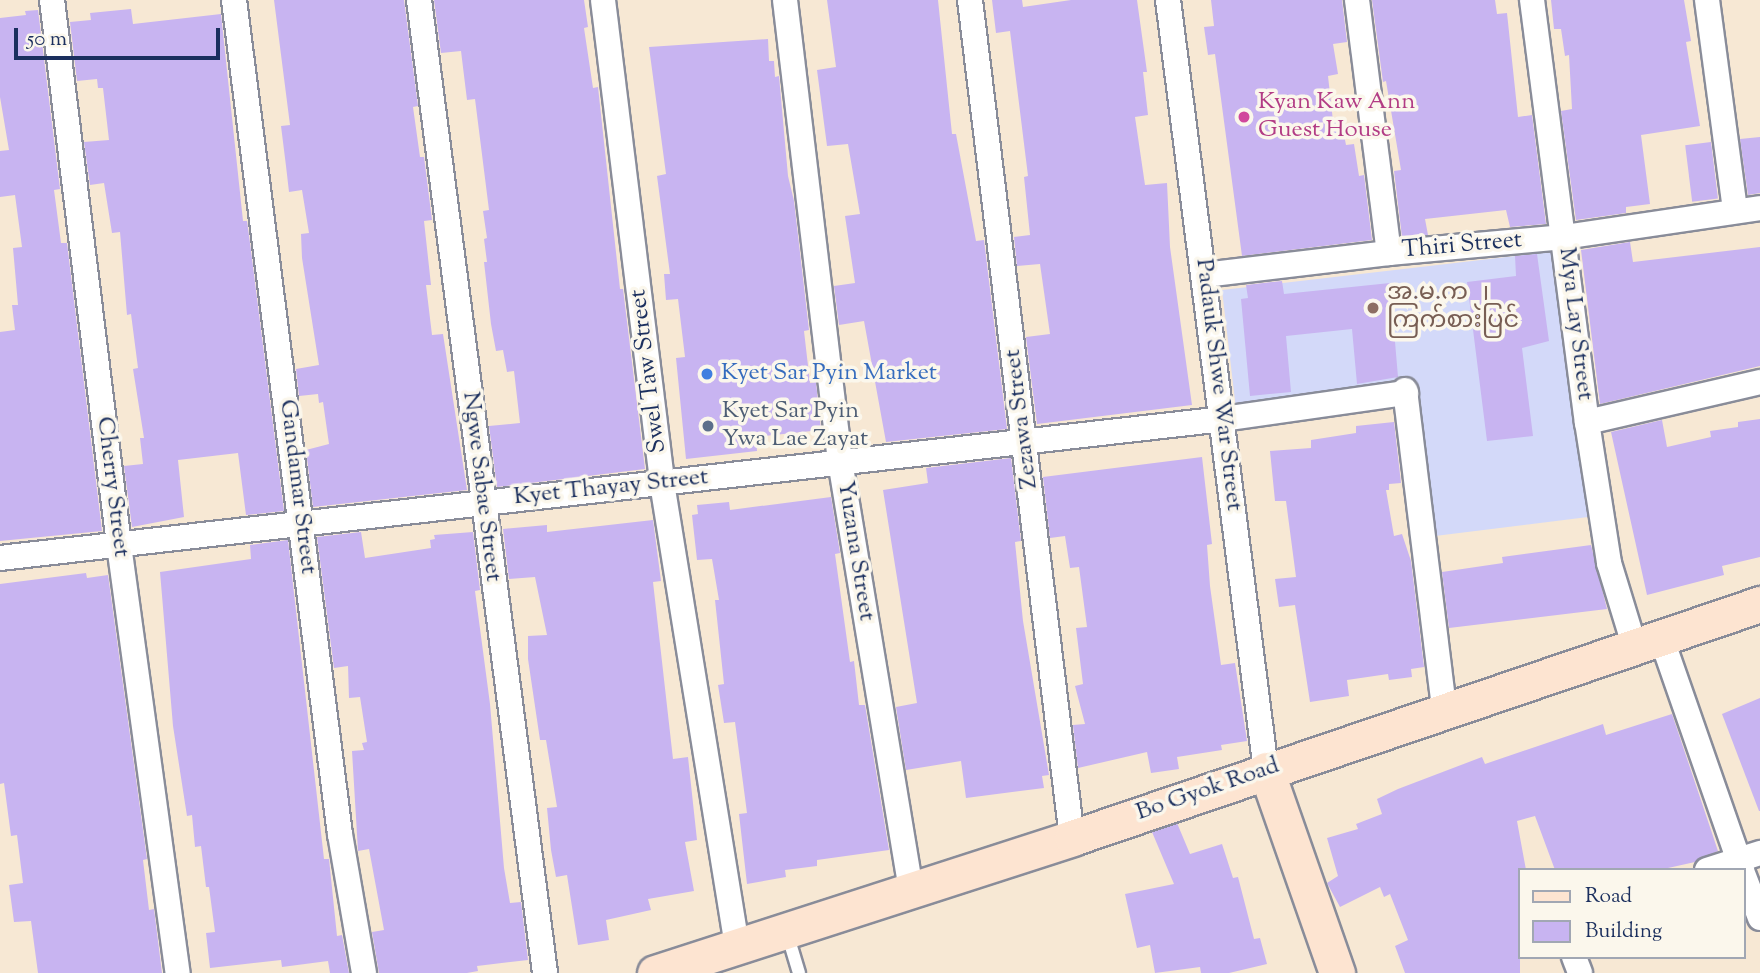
<!DOCTYPE html>
<meta charset="utf-8">
<style>
body{margin:0}
#map{position:relative;width:1760px;height:973px;overflow:hidden;background:#f7e8d4;font-family:"Sorts Mill Goudy","Noto Sans Myanmar",serif}
div>[style]{position:absolute}
.built>*{inset:0;background:#d3d9f9}
.building>*{inset:0;background:#c8b4f1;transform-origin:0 0}
.roads{filter:drop-shadow(2px 0 #898c99) drop-shadow(-2px 0 #898c99) drop-shadow(0 2px #898c99) drop-shadow(0 -2px #898c99)}
.lane>*{height:12px;margin:-6px;padding:0 6px;transform-origin:6px;border-radius:6px;background:#fff}
.street>*{height:24px;margin:-12px;padding:0 12px;transform-origin:12px;border-radius:12px;background:#fff}
.secondary>*{height:35px;margin:-17.5px;padding:0 17.5px;transform-origin:17.5px;border-radius:17.5px;background:#fde4d1}
.dots>*{width:19px;height:19px;translate:-50% -50%;box-sizing:border-box;border:4px solid #fbf7ec;border-radius:50%}
span{translate:-50% -50%;white-space:nowrap;text-align:center;line-height:1.15;-webkit-text-stroke:7px #fbf7ec;paint-order:stroke}
.hotel-label{font-size:24px;color:#b23c85}
.left{translate:0 -50%;text-align:left}
.street-label{font-size:24px;color:#1b2f5e}
.education-label{font-size:24px;color:#785e54}
.shop-label{font-size:24px;color:#366cbe}
.service-label{font-size:24px;color:#4e5e75}
.legend{position:absolute;left:1518px;top:868px;width:228px;height:91px;box-sizing:border-box;background:#fbf7ec;border:2px solid #a1a7b3;margin:0;padding:9px 12px;list-style:none;font-size:21px;color:#1b2f5e}
.legend li{display:flex;align-items:center;gap:14px;height:35px}
.legend b{width:35px;border:2px solid #a1a7b3}
.scale{position:absolute;left:14px;top:28px;width:206px;height:32px;box-sizing:border-box;border:4px solid #1b2f5e;border-top:0;padding-left:9px;font-size:21px;line-height:24px;white-space:nowrap;color:#1b2f5e;-webkit-text-stroke:5px #fbf7ec;paint-order:stroke}
</style>
<div id="map">
<div class="built">
<i style="clip-path:polygon(1558px 251px,1588px 517px,1435px 536px,1418px 403px,1238px 426px,1222px 290px)"></i>
</div>
<div class="building">
<i style="clip-path:polygon(274px 0,404px 0,418px 106px,413px 107px,420px 157px,424px 157px,432px 220px,424px 221px,431px 285px,426px 285px,432px 335px,443px 334px,467px 490px,313px 507px,306px 450px,329px 444px,323px 402px,319px 403px,318px 394px,299px 396px,296px 369px,319px 365px,302px 258px,301px 234px,309px 233px,302px 190px,289px 192px,286px 166px,281px 126px,290px 125px)"></i>
<i style="clip-path:polygon(434px 0,584px 0,588px 27px,584px 28px,593px 88px,598px 87px,620px 289px,623px 289px,645px 469px,497px 487px,489px 426px,520px 423px,514px 371px,507px 372px,503px 350px,496px 351px,491px 324px,484px 262px,487px 262px,484px 239px,487px 238px,483px 211px,489px 210px,475px 99px,467px 100px,461px 51px,441px 53px)"></i>
<i style="clip-path:polygon(827px 0,938px 0,952px 134px,956px 134px,976px 241px,984px 240px,1007px 429px,886px 442px,864px 321px,839px 325px,834px 286px,855px 283px,845px 216px,860px 214px,848px 144px,827px 146px,817px 70px,836px 67px)"></i>
<i style="clip-path:polygon(992px 0,1022px 0,1023px 7px,1071px 0,1137px 0,1147px 72px,1143px 72px,1148px 115px,1135px 117px,1145px 185px,1167px 183px,1170px 247px,1192px 405px,1037px 424px,1026px 337px,1050px 334px,1040px 264px,1017px 266px,1014px 237px,1030px 235px,1024px 177px,1028px 176px,1010px 31px,996px 33px)"></i>
<i style="clip-path:polygon(1211px 0,1342px 0,1347px 42px,1333px 44px,1338px 74px,1328px 76px,1333px 121px,1341px 119px,1346px 145px,1354px 144px,1359px 176px,1364px 175px,1372px 240px,1242px 256px,1215px 54px,1208px 55px,1204px 27px,1214px 26px)"></i>
<i style="clip-path:polygon(1372px 0,1495px 0,1497px 14px,1507px 13px,1518px 117px,1532px 115px,1546px 224px,1510px 227px,1506px 210px,1425px 219px,1428px 235px,1402px 237px,1394px 171px,1401px 170px,1386px 81px,1383px 82px)"></i>
<i style="clip-path:polygon(1551px 0,1684px 0,1691px 41px,1686px 42px,1700px 126px,1641px 135px,1650px 204px,1626px 207px,1626px 213px,1576px 220px,1561px 111px,1572px 109px,1569px 55px,1565px 56px,1561px 29px,1554px 29px)"></i>
<i style="clip-path:polygon(131px 9px,133px 24px,221px 14px,243px 221px,247px 221px,250px 243px,284px 511px,246px 515px,238px 453px,178px 460px,184px 517px,132px 527px,124px 466px,143px 464px,140px 438px,144px 438px,133px 369px,138px 368px,131px 314px,127px 315px,120px 232px,112px 233px,104px 183px,90px 185px,84px 142px,109px 140px,103px 88px,98px 88px,97px 79px,77px 81px,70px 22px,91px 20px,90px 13px)"></i>
<i style="clip-path:polygon(38px 10px,60px 189px,54px 190px,61px 243px,67px 243px,102px 531px,0 541px,0 332px,15px 330px,12px 305px,18px 305px,13px 248px,22px 247px,15px 195px,0 197px,0 151px,9px 150px,0 97px,0 18px,26px 15px,25px 11px)"></i>
<i style="clip-path:polygon(768px 39px,769px 61px,774px 61px,775px 77px,779px 76px,788px 176px,794px 201px,809px 330px,804px 331px,810px 383px,816px 382px,821px 430px,756px 437px,757px 451px,686px 459px,676px 358px,685px 357px,678px 299px,666px 300px,664px 274px,670px 274px,657px 176px,666px 174px,649px 47px)"></i>
<i style="clip-path:polygon(1760px 137px,1760px 193px,1748px 195px,1740px 139px)"></i>
<i style="left:1711px;top:142px;width:57px;height:26px;rotate:83deg"></i>
<i style="clip-path:polygon(1630px 242px,1633px 262px,1760px 247px,1760px 366px,1600px 404px,1581px 250px)"></i>
<i style="clip-path:polygon(1537px 254px,1549px 341px,1522px 348px,1533px 436px,1487px 441px,1467px 282px,1516px 276px,1515px 256px)"></i>
<i style="clip-path:polygon(1282px 281px,1284px 294px,1390px 283px,1398px 377px,1357px 384px,1352px 329px,1286px 336px,1291px 392px,1250px 396px,1241px 299px,1248px 298px,1246px 285px)"></i>
<i style="clip-path:polygon(1760px 419px,1760px 557px,1722px 566px,1724px 575px,1647px 595px,1611px 432px,1662px 420px,1667px 447px,1711px 437px,1710px 431px,1738px 427px,1738px 422px)"></i>
<i style="clip-path:polygon(1394px 422px,1401px 483px,1389px 484px,1389px 490px,1386px 490px,1394px 536px,1402px 534px,1411px 561px,1424px 667px,1411px 669px,1412px 677px,1389px 680px,1388px 674px,1347px 680px,1349px 696px,1310px 702px,1295px 605px,1279px 607px,1275px 579px,1296px 577px,1286px 501px,1275px 501px,1270px 451px,1311px 448px,1311px 440px,1356px 433px,1356px 426px)"></i>
<i style="clip-path:polygon(1202px 457px,1212px 544px,1207px 545px,1210px 586px,1221px 665px,1235px 663px,1247px 741px,1221px 745px,1222px 750px,1177px 757px,1179px 769px,1151px 773px,1147px 752px,1078px 768px,1073px 725px,1085px 724px,1075px 686px,1083px 684px,1076px 628px,1087px 627px,1079px 567px,1070px 568px,1065px 536px,1050px 538px,1043px 477px)"></i>
<i style="clip-path:polygon(1011px 458px,1021px 541px,1015px 542px,1023px 621px,1049px 775px,1042px 776px,1044px 788px,966px 798px,961px 761px,906px 770px,896px 707px,917px 703px,883px 490px,928px 483px,926px 468px)"></i>
<i style="clip-path:polygon(831px 497px,840px 553px,835px 554px,850px 662px,854px 661px,859px 705px,865px 705px,889px 850px,817px 860px,817px 866px,785px 870px,786px 877px,747px 884px,739px 814px,747px 813px,735px 722px,724px 723px,718px 685px,724px 684px,715px 600px,719px 600px,712px 559px,697px 560px,692px 515px,698px 514px,697px 505px,729px 502px,730px 510px)"></i>
<i style="clip-path:polygon(653px 520px,661px 581px,653px 582px,673px 759px,688px 757px,697px 840px,685px 842px,694px 891px,648px 899px,651px 910px,606px 920px,609px 940px,578px 945px,567px 875px,556px 877px,551px 850px,547px 808px,557px 807px,546px 740px,540px 740px,528px 659px,528px 636px,547px 635px,535px 577px,509px 579px,503px 529px,547px 525px,547px 532px)"></i>
<i style="clip-path:polygon(361px 532px,365px 558px,431px 548px,430px 540px,435px 539px,434px 535px,473px 532px,480px 590px,475px 591px,490px 704px,504px 868px,510px 903px,521px 902px,528px 960px,477px 966px,478px 971px,467px 973px,379px 973px,372px 932px,384px 930px,369px 849px,358px 851px,352px 751px,364px 750px,362px 743px,367px 742px,360px 697px,349px 698px,348px 666px,334px 668px,317px 537px)"></i>
<i style="clip-path:polygon(288px 540px,324px 859px,329px 859px,337px 936px,342px 935px,349px 973px,330px 973px,328px 961px,282px 967px,281px 960px,210px 968px,206px 933px,215px 932px,209px 887px,206px 887px,201px 846px,195px 847px,192px 815px,187px 816px,173px 726px,160px 572px,251px 559px,250px 545px)"></i>
<i style="clip-path:polygon(1591px 545px,1607px 609px,1449px 628px,1442px 572px,1503px 563px,1502px 557px)"></i>
<i style="clip-path:polygon(86px 573px,87px 578px,108px 575px,147px 859px,143px 860px,149px 910px,154px 909px,162px 973px,38px 973px,31px 921px,14px 922px,9px 885px,23px 883px,17px 835px,11px 836px,4px 783px,0 784px,0 584px)"></i>
<i style="clip-path:polygon(1760px 698px,1760px 811px,1759px 811px,1722px 714px)"></i>
<i style="clip-path:polygon(1672px 714px,1718px 851px,1695px 862px,1659px 870px,1555px 870px,1535px 816px,1517px 821px,1526px 870px,1520px 870px,1520px 973px,1405px 973px,1395px 946px,1408px 940px,1390px 894px,1384px 897px,1380px 887px,1340px 907px,1327px 883px,1338px 876px,1327px 838px,1358px 829px,1356px 824px,1382px 814px,1377px 799px,1398px 789px,1482px 757px,1485px 764px,1603px 724px,1606px 735px)"></i>
<i style="clip-path:polygon(1177px 823px,1190px 854px,1222px 844px,1233px 878px,1238px 877px,1254px 939px,1260px 938px,1267px 964px,1229px 973px,1201px 973px,1200px 967px,1155px 973px,1150px 945px,1137px 948px,1125px 894px,1174px 884px,1152px 832px)"></i>
</div>
<div class="roads">
<div class="lane">
<i style="left:787px;top:933px;width:42px;rotate:73.3deg"></i>
</div>
<div class="street">
<i style="left:52px;top:0;width:549px;rotate:82.99deg"></i>
<i style="left:119px;top:545px;width:432px;rotate:82.2deg"></i>
<i style="left:234px;top:0;width:841px;rotate:82.76deg"></i>
<i style="left:340px;top:834px;width:141px;rotate:80.2deg"></i>
<i style="left:419px;top:0;width:981px;rotate:82.62deg"></i>
<i style="left:603px;top:0;width:487px;rotate:83deg"></i>
<i style="left:662px;top:483px;width:471px;rotate:80.8deg"></i>
<i style="left:785px;top:0;width:464px;rotate:83.2deg"></i>
<i style="left:840px;top:461px;width:437px;rotate:80.6deg"></i>
<i style="left:970px;top:0;width:844px;rotate:83.06deg"></i>
<i style="left:1168px;top:0;width:776px;rotate:82.75deg"></i>
<i style="left:1357px;top:0;width:255px;rotate:82.8deg"></i>
<i style="left:1532px;top:0;width:426px;rotate:82.6deg"></i>
<i style="left:1587px;top:422px;width:143px;rotate:81.1deg"></i>
<i style="left:1609px;top:563px;width:86px;rotate:73deg"></i>
<i style="left:1707px;top:0;width:213px;rotate:82.4deg"></i>
<i style="left:1204px;top:275px;width:186px;rotate:-6.8deg"></i>
<i style="left:1389px;top:253px;width:176px;rotate:-5.2deg"></i>
<i style="left:1564px;top:237px;width:198px;rotate:-8.4deg"></i>
<i style="left:1405px;top:390px;width:321px;rotate:83deg"></i>
<i style="left:1587px;top:422px;width:178px;rotate:-13deg"></i>
<i style="left:0;top:558px;width:1231px;rotate:-6.48deg"></i>
<i style="left:1223px;top:419px;width:185px;rotate:-8.1deg"></i>
<i style="left:1661px;top:637px;width:247px;rotate:70.8deg"></i>
<i style="left:1707px;top:870px;width:56px;rotate:-17.8deg"></i>
<i style="left:1744px;top:876px;width:45px;rotate:69.1deg"></i>
<i style="left:1574px;top:957px;width:17px;rotate:69deg"></i>
</div>
<div class="secondary">
<i style="left:1266px;top:770px;width:215px;rotate:70.7deg"></i>
<i style="left:655px;top:973px;width:438px;rotate:-17.9deg"></i>
<i style="left:1072px;top:838px;width:727px;rotate:-18.78deg"></i>
</div>
</div>
<div class="dots">
<i style="left:1244px;top:117px;background:#d1479c"></i>
<i style="left:1373px;top:308px;background:#8d6e63"></i>
<i style="left:707px;top:374px;background:#3f7fe0"></i>
<i style="left:708px;top:426px;background:#5c6f8a"></i>
</div>
<div class="hotel-label">
<span class="left" style="left:1258px;top:117px">Kyan Kaw Ann<br>Guest House</span>
</div>
<div class="street-label">
<span style="left:1462px;top:246px;rotate:-5deg">Thiri Street</span>
<span style="left:1575px;top:324px;rotate:83deg">Mya Lay Street</span>
<span style="left:649px;top:371px;rotate:-97deg">Swel Taw Street</span>
<span style="left:1218px;top:385px;rotate:83deg">Padauk Shwe War Street</span>
<span style="left:1022px;top:419px;rotate:-97deg">Zezawa Street</span>
<span style="left:112px;top:487px;rotate:83deg">Cherry Street</span>
<span style="left:297px;top:487px;rotate:83deg">Gandamar Street</span>
<span style="left:481px;top:487px;rotate:83deg">Ngwe Sabae Street</span>
<span style="left:611px;top:488px;rotate:-6deg">Kyet Thayay Street</span>
<span style="left:855px;top:551px;rotate:81deg">Yuzana Street</span>
<span style="left:1208px;top:790px;rotate:-19deg">Bo Gyok Road</span>
</div>
<div class="education-label">
<span class="left" style="left:1387px;top:308px">အ.မ.က ၂<br>ကြက်စားပြင်</span>
</div>
<div class="shop-label">
<span class="left" style="left:721px;top:374px">Kyet Sar Pyin Market</span>
</div>
<div class="service-label">
<span class="left" style="left:722px;top:426px">Kyet Sar Pyin<br>Ywa Lae Zayat</span>
</div>
<ul class="legend">
<li><b style="height:9px;background:#fde4d1"></b>Road</li>
<li><b style="height:19px;background:#c8b4f1"></b>Building</li>
</ul>
<div class="scale">50 m</div>
</div>
